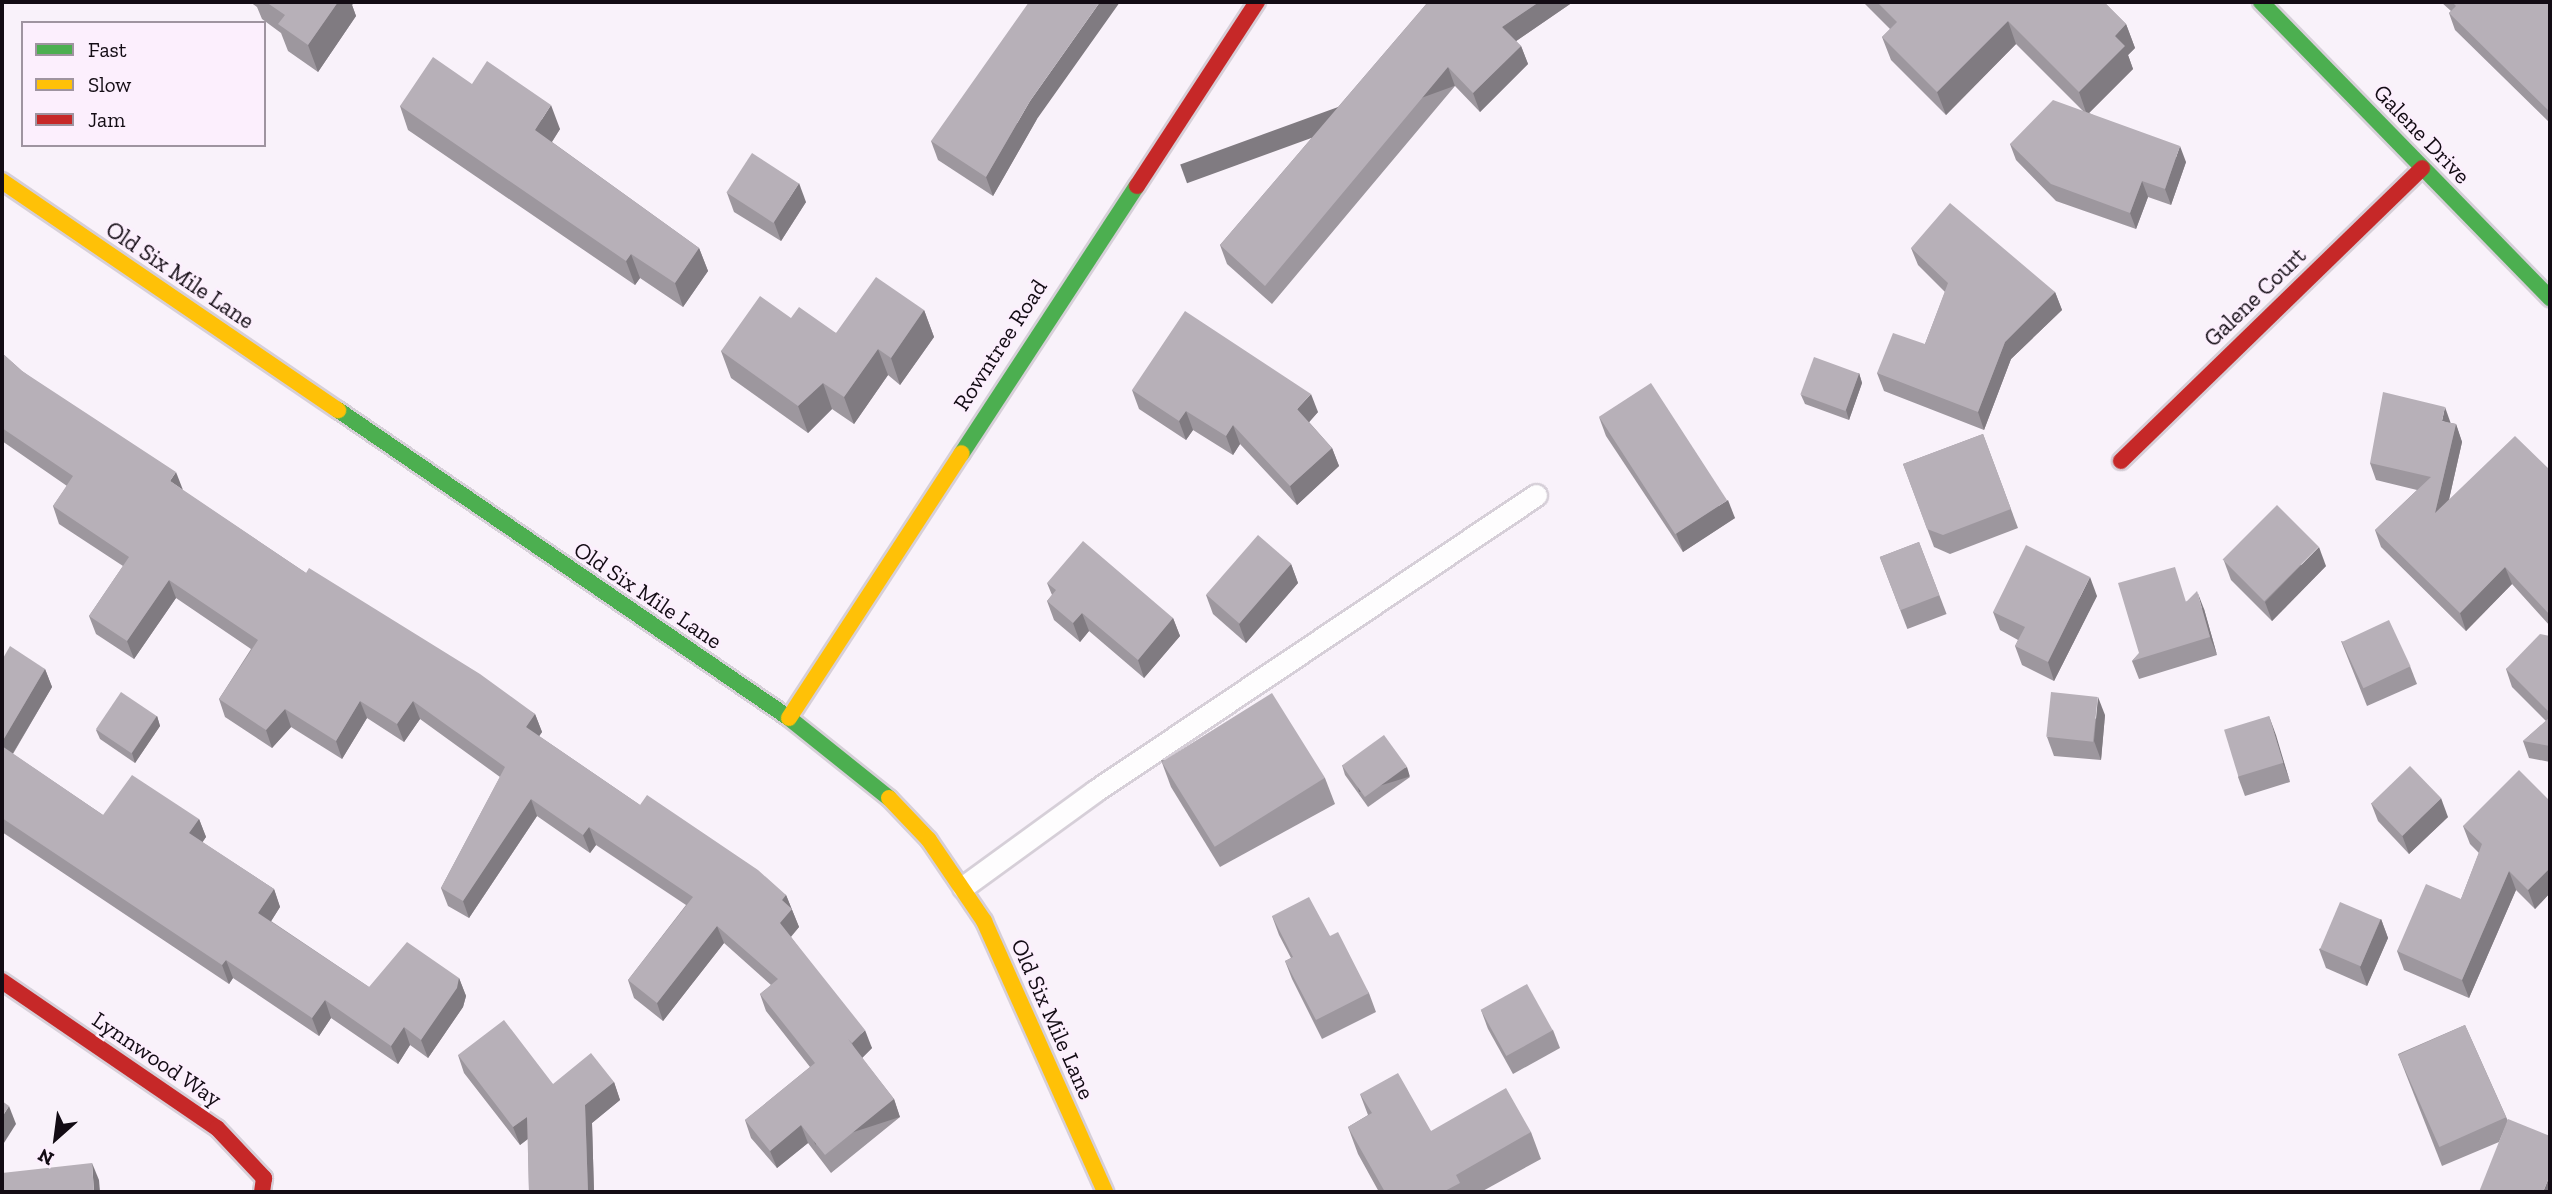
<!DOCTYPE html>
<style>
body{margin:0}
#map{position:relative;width:2552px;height:1194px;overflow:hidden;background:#f9f2fa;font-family:"Zilla Slab",serif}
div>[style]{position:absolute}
.roads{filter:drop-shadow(2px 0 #d6cfd8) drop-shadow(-2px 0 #d6cfd8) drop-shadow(0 2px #d6cfd8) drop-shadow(0 -2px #d6cfd8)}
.lane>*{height:21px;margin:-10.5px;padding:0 10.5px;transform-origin:10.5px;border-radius:10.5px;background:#fefdfe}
.fast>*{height:16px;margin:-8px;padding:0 8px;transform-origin:8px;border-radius:8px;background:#4caf50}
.slow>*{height:16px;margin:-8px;padding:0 8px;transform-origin:8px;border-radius:8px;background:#ffc107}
.jam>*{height:16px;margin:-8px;padding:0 8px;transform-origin:8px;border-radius:8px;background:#c62828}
.wall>*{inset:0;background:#9d979e;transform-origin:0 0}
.shaded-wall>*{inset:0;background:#807b81;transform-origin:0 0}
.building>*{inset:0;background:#b7b0b8;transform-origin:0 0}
span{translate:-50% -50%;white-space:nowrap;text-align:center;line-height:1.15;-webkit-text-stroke:5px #fceffd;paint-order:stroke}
.street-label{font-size:23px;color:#130c14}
.frame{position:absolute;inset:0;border:4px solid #130c14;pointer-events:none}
.legend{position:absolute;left:21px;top:21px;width:245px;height:126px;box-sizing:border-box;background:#fceffd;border:2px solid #9f94a0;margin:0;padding:9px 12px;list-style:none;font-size:21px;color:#130c14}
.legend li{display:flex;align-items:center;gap:14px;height:35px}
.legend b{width:35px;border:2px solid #9f94a0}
.north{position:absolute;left:21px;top:1103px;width:70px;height:70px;-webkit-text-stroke:5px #fceffd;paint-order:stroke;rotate:208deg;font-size:19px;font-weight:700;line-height:28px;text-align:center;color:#130c14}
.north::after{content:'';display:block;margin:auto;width:24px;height:32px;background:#130c14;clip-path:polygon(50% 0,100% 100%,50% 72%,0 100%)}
</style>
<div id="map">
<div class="roads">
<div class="lane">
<i style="left:963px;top:887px;width:163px;rotate:-36deg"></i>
<i style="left:1095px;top:791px;width:531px;rotate:-33.87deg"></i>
</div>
<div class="fast">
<i style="left:2261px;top:2px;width:414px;rotate:45.7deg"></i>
<i style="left:338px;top:410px;width:546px;rotate:34.33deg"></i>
<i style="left:789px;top:718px;width:128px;rotate:38.7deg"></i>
<i style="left:962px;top:453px;width:319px;rotate:-56.8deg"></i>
</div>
<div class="slow">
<i style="left:2px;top:181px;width:407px;rotate:34.3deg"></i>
<i style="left:789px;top:718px;width:316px;rotate:-56.9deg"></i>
<i style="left:889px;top:798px;width:58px;rotate:46.4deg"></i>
<i style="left:929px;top:840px;width:98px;rotate:55.8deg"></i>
<i style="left:984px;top:921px;width:297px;rotate:65.9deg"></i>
</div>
<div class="jam">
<i style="left:1137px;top:186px;width:220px;rotate:-56.9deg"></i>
<i style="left:2121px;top:461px;width:420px;rotate:-44.2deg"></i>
<i style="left:2px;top:981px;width:260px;rotate:34.4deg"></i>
<i style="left:217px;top:1128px;width:69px;rotate:46.8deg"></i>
<i style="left:264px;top:1178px;width:14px;rotate:98deg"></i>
</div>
</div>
<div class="wall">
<i style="clip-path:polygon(250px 2px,354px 2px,352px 5px,356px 16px,318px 72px,288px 51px,281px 33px,262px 19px,257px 7px)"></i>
<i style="clip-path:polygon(1428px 2px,1573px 2px,1516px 41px,1521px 46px,1528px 64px,1480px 112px,1455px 86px,1272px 304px,1227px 264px,1220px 245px)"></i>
<i style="clip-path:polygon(1863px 2px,2104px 2px,2126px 24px,2135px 48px,2128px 55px,2133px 69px,2089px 113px,2186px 162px,2171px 205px,2148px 197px,2136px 229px,2056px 201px,2016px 160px,2010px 144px,2083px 111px,2016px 44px,1946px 115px,1891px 60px,1882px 37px,1890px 29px)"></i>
<i style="clip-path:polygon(2441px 2px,2550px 2px,2550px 123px,2455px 30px,2449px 13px,2451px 11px)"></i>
<i style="clip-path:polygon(472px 84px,560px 129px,552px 142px,699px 248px,708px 271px,683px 307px,640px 278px,635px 285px,408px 130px,400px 106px)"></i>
<i style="clip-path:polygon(1037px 119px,993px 196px,938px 160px,931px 141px)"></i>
<i style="clip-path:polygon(727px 193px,806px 202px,781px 241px,734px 212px)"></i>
<i style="clip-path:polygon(1911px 248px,2055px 292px,2062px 310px,2011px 359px,1984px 430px,1884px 391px,1877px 373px,1925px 344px,1945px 292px,1918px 265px)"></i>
<i style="clip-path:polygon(924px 310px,934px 337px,900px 385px,888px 375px,854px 424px,832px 409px,808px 433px,731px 378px,721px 351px,791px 318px,836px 333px)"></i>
<i style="clip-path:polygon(2px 353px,22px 371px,182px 490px,306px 573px,535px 714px,542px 732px,539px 736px,640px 805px,786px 895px,799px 927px,791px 937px,872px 1048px,862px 1058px,894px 1099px,900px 1117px,831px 1173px,808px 1143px,777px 1168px,751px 1138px,745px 1120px,810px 1067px,766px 1011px,760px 994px,771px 985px,724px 943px,663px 1021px,634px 998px,628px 980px,686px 905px,596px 845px,590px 853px,537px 816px,469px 918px,448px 906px,441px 888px,500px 777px,420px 719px,404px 742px,367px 718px,342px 759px,291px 727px,272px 748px,225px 717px,219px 699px,251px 649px,176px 598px,134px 659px,96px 634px,89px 616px,123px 566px,59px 524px,53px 506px,67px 486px,2px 441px)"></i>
<i style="clip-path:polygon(1859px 373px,1862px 383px,1849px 420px,1805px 404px,1801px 395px)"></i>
<i style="clip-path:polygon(1132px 390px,1318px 412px,1309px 422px,1332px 448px,1339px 466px,1297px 505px,1240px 444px,1233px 455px,1193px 430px,1186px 440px,1139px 409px)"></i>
<i style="clip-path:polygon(1599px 417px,1735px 518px,1683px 552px,1606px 436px)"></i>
<i style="clip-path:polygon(2451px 423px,2456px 424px,2462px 442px,2449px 500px,2550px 470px,2550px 626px,2512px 584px,2466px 631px,2381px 547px,2375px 530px,2417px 490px,2376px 480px,2370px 463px)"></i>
<i style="clip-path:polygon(1983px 434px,2018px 528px,1950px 554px,1934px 547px,1903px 464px)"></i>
<i style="left:1919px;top:542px;width:77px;height:42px;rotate:69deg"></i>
<i style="clip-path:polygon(2224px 561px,2326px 566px,2272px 621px,2231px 580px)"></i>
<i style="clip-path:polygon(1291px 564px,1298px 583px,1246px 643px,1213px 614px,1206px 595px)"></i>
<i style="clip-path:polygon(1047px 583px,1173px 618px,1180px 636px,1144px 678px,1089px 631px,1080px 642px,1054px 620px,1047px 601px,1052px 595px)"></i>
<i style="clip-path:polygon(2097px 596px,2054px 681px,2022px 665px,2015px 646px,2018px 640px,2000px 630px,1993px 612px)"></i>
<i style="clip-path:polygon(2187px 601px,2204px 609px,2217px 655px,2139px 679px,2132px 661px)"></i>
<i style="clip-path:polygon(2550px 636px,2550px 762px,2529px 758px,2523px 741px,2546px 721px,2512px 687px,2506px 669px)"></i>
<i style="clip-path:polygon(2341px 641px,2410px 666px,2417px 684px,2367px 706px)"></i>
<i style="clip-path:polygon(2px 660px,45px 669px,52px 687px,13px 754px,103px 815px,199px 819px,206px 837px,202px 842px,274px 889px,280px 907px,271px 921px,369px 987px,459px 978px,466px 996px,463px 1007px,428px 1058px,410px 1045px,398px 1064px,331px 1018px,319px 1036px,233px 978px,229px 984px,2px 832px)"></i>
<i style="clip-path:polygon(2105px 715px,2101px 760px,2054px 756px,2047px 737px)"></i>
<i style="clip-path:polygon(157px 716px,160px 726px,135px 763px,100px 739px,96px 730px)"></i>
<i style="clip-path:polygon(2269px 716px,2290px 782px,2245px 796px,2238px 777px)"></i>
<i style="clip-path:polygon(1161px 760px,1325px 778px,1335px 804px,1220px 867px,1171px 787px)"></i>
<i style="clip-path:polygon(1342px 765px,1410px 777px,1368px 807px,1345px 775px)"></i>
<i style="clip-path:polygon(2550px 801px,2550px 893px,2535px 909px,2516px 890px,2469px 998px,2404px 970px,2397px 951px,2461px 899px,2479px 853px,2470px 844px,2463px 826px)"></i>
<i style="clip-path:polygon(2371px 803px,2448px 817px,2409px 854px,2378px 821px)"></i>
<i style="clip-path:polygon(1272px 916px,1330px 936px,1369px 993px,1376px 1012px,1322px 1039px,1292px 979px,1285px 961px,1291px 958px,1279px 935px)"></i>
<i style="clip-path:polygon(2381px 919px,2388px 938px,2367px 986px,2326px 968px,2319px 949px)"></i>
<i style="clip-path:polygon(1481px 1010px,1553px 1030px,1560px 1048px,1513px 1074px,1488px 1029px)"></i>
<i style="clip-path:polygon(2465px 1025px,2508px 1121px,2499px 1142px,2442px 1166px,2398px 1054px)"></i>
<i style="clip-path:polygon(458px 1055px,553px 1084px,614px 1082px,620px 1100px,592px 1123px,594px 1192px,529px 1192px,528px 1139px,520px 1145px,464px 1073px)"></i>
<i style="clip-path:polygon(1360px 1094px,1431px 1131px,1531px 1132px,1541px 1159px,1481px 1192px,1379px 1192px,1358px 1154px,1348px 1127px,1368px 1115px)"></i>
</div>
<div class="shaded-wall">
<i style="clip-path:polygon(338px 2px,354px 2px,352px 5px,356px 16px,318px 72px,308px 45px)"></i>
<i style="clip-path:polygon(1100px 2px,1120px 2px,1037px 119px,993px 196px,986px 177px,1030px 101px)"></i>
<i style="clip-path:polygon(1539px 2px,1573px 2px,1509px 46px,1502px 27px)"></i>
<i style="clip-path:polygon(2008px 21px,2016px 44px,1946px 115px,1937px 92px)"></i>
<i style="clip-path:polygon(2126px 24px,2135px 48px,2128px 55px,2133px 69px,2087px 115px,2079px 92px,2115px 36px)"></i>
<i style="clip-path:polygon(1521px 46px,1528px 64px,1480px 112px,1473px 93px)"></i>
<i style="left:1448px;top:67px;width:20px;height:285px;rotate:70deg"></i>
<i style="clip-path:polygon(551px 105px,560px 129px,544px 154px,535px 130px)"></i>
<i style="clip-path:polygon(2180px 146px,2186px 162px,2171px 205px,2165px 189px)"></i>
<i style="clip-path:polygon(2142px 181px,2148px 197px,2136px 229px,2130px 213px)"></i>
<i style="clip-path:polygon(799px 183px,806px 202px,781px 241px,774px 222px)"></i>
<i style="clip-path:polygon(699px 248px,708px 271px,683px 307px,675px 283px)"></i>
<i style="clip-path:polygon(631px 254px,640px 278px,635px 285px,626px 261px)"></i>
<i style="clip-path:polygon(2055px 292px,2062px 310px,2011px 359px,1984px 430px,1978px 412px,2005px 342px)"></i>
<i style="clip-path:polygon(924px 310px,934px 337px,900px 385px,891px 358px)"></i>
<i style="clip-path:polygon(878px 349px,888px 375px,854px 424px,844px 397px)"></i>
<i style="clip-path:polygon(1859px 373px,1862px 383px,1849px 420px,1846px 410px)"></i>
<i style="clip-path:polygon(823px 383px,832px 409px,808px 433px,798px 406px)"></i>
<i style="clip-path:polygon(1311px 394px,1318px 412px,1304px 428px,1297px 409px)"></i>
<i style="clip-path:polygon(2445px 407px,2451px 424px,2442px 421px)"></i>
<i style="clip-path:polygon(1186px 411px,1193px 430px,1186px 440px,1179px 421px)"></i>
<i style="clip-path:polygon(2456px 424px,2462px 442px,2442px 530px,2435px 513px)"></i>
<i style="clip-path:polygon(1233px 425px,1240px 444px,1233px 455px,1226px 436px)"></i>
<i style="clip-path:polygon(1332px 448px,1339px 466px,1297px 505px,1290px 486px)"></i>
<i style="clip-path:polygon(176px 472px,183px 490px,170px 481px)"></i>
<i style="clip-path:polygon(1728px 500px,1735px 518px,1683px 552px,1676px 533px)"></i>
<i style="clip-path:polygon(2319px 547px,2326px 566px,2272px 621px,2265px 602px)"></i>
<i style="clip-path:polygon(1291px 564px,1298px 583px,1246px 643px,1239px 624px)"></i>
<i style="clip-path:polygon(2505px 567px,2512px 584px,2466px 631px,2460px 613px)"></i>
<i style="clip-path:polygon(2090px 577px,2097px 596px,2054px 681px,2048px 662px)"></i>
<i style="clip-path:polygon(169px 580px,176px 598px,134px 659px,127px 641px)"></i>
<i style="clip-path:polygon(2197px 591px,2204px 609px,2217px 655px,2210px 637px)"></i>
<i style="clip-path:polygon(1082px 613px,1089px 631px,1080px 642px,1073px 623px)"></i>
<i style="clip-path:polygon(1173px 618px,1180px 636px,1144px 678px,1138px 660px)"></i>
<i style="clip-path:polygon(45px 669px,52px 687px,7px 763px,2px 750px,2px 742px)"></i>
<i style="clip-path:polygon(2098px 697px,2105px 715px,2101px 760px,2094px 741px)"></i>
<i style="clip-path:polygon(360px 701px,367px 718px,342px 759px,336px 741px)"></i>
<i style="clip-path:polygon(413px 701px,420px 719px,404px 742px,397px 724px)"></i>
<i style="clip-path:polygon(285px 709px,291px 727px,272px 748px,266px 730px)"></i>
<i style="clip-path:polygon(535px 714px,542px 732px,533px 745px,526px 727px)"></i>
<i style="clip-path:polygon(157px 716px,160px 726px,135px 763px,132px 753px)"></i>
<i style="clip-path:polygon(2269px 716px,2276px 735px,2290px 782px,2283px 763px)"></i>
<i style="left:1407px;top:767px;width:10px;height:53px;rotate:73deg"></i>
<i style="clip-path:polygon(2441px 798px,2448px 817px,2409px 854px,2402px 835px)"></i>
<i style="clip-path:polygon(531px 799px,537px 816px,469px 918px,463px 901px)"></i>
<i style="clip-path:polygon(199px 819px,206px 837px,196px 852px,189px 833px)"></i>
<i style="clip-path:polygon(589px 827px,596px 845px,590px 853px,583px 835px)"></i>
<i style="clip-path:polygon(2550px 868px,2550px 893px,2535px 909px,2528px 890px)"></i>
<i style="clip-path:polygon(2509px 871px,2516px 890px,2469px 998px,2462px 980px)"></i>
<i style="clip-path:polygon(274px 889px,280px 907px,265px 931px,258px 913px)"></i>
<i style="clip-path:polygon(786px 895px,799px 927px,787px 941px,780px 923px,782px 900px)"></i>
<i style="clip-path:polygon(2381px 919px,2388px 938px,2367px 986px,2360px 967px)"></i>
<i style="clip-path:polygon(717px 926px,724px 943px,663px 1021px,657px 1003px)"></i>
<i style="clip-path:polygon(226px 960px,233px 978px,229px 984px,222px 965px)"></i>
<i style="clip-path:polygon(459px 978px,466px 996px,463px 1007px,428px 1058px,421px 1040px)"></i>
<i style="clip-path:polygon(325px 1000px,331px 1018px,319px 1036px,312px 1018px)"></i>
<i style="clip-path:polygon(404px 1027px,410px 1045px,398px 1064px,391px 1046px)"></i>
<i style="clip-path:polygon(865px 1030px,872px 1048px,859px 1061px,852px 1043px)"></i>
<i style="clip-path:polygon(614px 1082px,620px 1100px,592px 1123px,594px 1192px,588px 1192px,585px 1105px)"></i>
<i style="left:894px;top:1099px;width:19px;height:89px;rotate:72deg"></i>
<i style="clip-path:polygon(9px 1106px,16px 1124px,2px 1146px,2px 1117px)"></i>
<i style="clip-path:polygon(527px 1117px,534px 1134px,520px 1145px,513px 1127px)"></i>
<i style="clip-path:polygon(801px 1125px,808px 1143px,777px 1168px,770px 1151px)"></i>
<i style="clip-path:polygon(92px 1163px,99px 1180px,100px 1192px,94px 1192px)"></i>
<i style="clip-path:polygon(2550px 1175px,2550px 1192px,2543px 1192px)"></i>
</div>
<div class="building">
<i style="clip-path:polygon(266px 2px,338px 2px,308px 45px,278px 24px,285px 15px)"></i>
<i style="clip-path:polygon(1029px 2px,1100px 2px,1030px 101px,986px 177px,931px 141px)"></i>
<i style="clip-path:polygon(1428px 2px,1539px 2px,1502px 27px,1521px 46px,1473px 93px,1448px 67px,1265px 286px,1220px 245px)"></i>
<i style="clip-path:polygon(1877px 2px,2104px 2px,2126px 24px,2115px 36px,2125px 46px,2079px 92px,2008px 21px,1937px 92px,1882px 37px,1897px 22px)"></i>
<i style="clip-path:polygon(2452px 2px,2550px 2px,2550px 112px,2449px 13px,2456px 6px)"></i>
<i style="clip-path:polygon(433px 57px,472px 84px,487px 61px,551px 105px,535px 130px,699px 248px,675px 283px,631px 254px,626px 261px,400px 106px)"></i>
<i style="clip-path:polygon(2053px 100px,2180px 146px,2165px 189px,2142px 181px,2130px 213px,2051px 184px,2010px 144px)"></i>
<i style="left:752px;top:153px;width:56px;height:47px;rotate:33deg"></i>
<i style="clip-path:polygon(1950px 203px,2055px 292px,2005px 342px,1978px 412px,1877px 373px,1893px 333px,1925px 344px,1948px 283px,1911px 248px)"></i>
<i style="clip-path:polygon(876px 277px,924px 310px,891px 358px,878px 349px,844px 397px,823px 383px,798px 406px,721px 351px,760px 296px,791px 318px,799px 307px,836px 333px)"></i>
<i style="clip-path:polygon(1185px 311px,1311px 394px,1297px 409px,1332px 448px,1290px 486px,1233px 425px,1226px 436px,1186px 411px,1179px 421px,1132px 390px)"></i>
<i style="clip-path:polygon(2px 353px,22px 371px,176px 472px,170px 481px,306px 573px,309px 568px,480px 674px,535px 714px,526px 727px,640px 805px,647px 795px,758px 870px,786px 895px,782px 900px,792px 909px,780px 923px,865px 1030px,852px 1043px,848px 1039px,894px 1099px,825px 1155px,801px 1125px,770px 1151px,745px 1120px,815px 1063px,760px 994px,778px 979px,717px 926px,657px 1003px,628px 980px,693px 897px,589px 827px,583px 835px,531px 799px,463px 901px,441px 888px,505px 767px,413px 701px,397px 724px,360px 701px,336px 741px,285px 709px,266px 730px,219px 699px,258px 640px,169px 580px,127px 641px,89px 616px,129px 557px,53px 506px,73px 476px,2px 428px)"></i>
<i style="left:1814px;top:357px;width:48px;height:40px;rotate:20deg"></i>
<i style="left:1651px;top:383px;width:140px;height:62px;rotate:57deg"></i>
<i style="clip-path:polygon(2383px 392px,2445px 407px,2442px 421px,2456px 424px,2435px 513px,2515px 436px,2550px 470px,2550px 615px,2505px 567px,2460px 613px,2375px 530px,2431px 477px,2370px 463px)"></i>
<i style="clip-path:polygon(1983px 434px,2011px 509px,1943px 535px,1927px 529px,1903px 464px)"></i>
<i style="left:2277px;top:505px;width:59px;height:77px;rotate:45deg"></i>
<i style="left:1258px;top:535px;width:44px;height:79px;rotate:41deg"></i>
<i style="clip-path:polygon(1083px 541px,1173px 618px,1138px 660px,1082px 613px,1073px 623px,1047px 601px,1056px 590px,1047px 583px)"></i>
<i style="left:1919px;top:542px;width:57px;height:42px;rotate:69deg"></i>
<i style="clip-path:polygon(2026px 545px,2090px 577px,2048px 662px,2015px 646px,2025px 627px,1993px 612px)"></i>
<i style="clip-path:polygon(2175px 567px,2186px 602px,2197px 591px,2210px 637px,2132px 661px,2139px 653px,2118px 583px)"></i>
<i style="left:2389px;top:620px;width:51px;height:52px;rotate:65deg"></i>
<i style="clip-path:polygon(2540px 634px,2550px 636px,2550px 713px,2506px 669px)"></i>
<i style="clip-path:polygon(10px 646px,45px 669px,2px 742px,2px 660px)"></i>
<i style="left:121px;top:692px;width:43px;height:45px;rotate:34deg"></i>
<i style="left:2051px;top:692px;width:47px;height:45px;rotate:6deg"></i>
<i style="left:1272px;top:693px;width:100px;height:130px;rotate:58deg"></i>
<i style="left:2269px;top:716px;width:49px;height:47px;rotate:73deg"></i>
<i style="clip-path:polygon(2550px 717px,2550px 746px,2523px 741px)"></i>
<i style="left:1384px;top:735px;width:39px;height:52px;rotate:54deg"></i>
<i style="clip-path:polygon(2px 746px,103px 815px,132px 775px,199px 819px,189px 833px,274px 889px,258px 913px,369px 987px,407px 942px,459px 978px,457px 988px,421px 1040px,404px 1027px,391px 1046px,325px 1000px,312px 1018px,226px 960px,222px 965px,2px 818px)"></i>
<i style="left:2410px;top:766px;width:45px;height:54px;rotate:46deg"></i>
<i style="clip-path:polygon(2519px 770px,2550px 801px,2550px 868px,2528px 890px,2509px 871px,2462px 980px,2397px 951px,2426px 884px,2461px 899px,2482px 844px,2463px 826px)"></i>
<i style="clip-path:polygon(1309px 897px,1330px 936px,1338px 932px,1369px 993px,1316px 1020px,1285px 961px,1293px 957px,1272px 916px)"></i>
<i style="left:2340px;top:902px;width:44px;height:51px;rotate:23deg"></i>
<i style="left:1527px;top:984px;width:53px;height:53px;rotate:61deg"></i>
<i style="clip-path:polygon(504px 1020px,553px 1084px,591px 1053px,614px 1082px,585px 1105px,588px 1192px,529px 1192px,527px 1117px,513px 1127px,458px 1055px)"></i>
<i style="left:2465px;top:1025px;width:101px;height:73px;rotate:66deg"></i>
<i style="clip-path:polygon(1398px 1073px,1431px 1131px,1506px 1088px,1531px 1132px,1456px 1175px,1460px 1183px,1443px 1192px,1385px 1192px,1348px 1127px,1372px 1113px,1360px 1094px)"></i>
<i style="clip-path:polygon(2px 1101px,9px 1106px,2px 1117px)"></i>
<i style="clip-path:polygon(2508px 1119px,2550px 1136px,2550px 1175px,2543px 1192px,2479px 1192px)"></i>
<i style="clip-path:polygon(92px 1163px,94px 1192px,2px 1192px,2px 1173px)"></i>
</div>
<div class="street-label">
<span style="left:2422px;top:134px;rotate:46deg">Galene Drive</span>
<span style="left:180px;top:275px;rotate:34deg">Old Six Mile Lane</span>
<span style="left:2255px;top:297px;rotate:-44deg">Galene Court</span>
<span style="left:1000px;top:345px;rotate:-57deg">Rowntree Road</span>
<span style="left:648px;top:595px;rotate:34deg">Old Six Mile Lane</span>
<span style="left:1053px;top:1019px;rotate:66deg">Old Six Mile Lane</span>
<span style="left:157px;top:1059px;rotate:34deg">Lynnwood Way</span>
</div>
<div class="frame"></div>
<ul class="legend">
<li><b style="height:9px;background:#4caf50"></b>Fast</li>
<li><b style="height:9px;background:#ffc107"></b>Slow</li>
<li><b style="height:9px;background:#c62828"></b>Jam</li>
</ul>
<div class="north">N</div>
</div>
